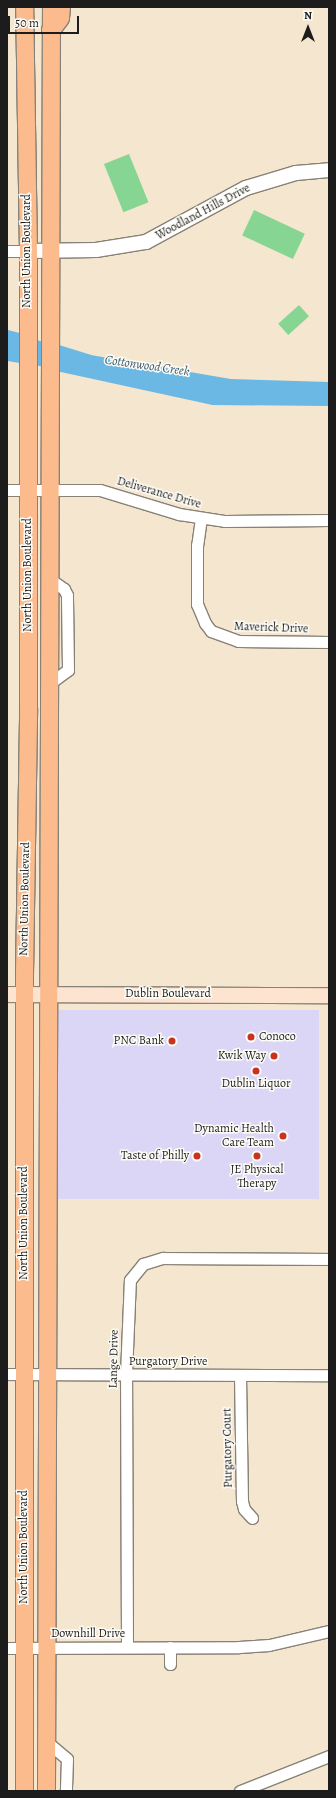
<!DOCTYPE html>
<html>
<head>
<meta charset="utf-8">
<style>
  body { margin:0 }
  #map { position:relative; width:336px; height:1798px; overflow:hidden; background:#f5e6cf; font-family:Alegreya,serif }
  div>[style] { position:absolute }
  .built>* { inset:0; background:#dcd6f6; transform-origin:0 0 }
  .green>* { inset:0; background:#87d593; transform-origin:0 0 }
  .water>* { inset:0; background:#6bb8e5 }
  .stream>* { height:3px; margin:-1.5px; padding:0 1.5px; transform-origin:1.5px; border-radius:1.5px; background:#6bb8e5 }
  .roads { filter:drop-shadow(1px 0 #888176) drop-shadow(-1px 0 #888176) drop-shadow(0 1px #888176) drop-shadow(0 -1px #888176) }
  .minor>* { height:11px; margin:-5.5px; padding:0 5.5px; transform-origin:5.5px; border-radius:5.5px; background:#fff }
  .tertiary>* { height:14px; margin:-7px; padding:0 7px; transform-origin:7px; border-radius:7px; background:#fff }
  .secondary>* { height:15px; margin:-7.5px; padding:0 7.5px; transform-origin:7.5px; border-radius:7.5px; background:#fde4d1 }
  .primary>* { height:17px; margin:-8.5px; padding:0 8.5px; transform-origin:8.5px; border-radius:8.5px; background:#fbbb8d }
  .trunk>* { height:18px; margin:-9px; padding:0 9px; transform-origin:9px; border-radius:9px; background:#fbbb8d }
  .dots>* { width:11px; height:11px; translate:-50% -50%; box-sizing:border-box; border:2px solid #fdfcf7; border-radius:50% }
  span { translate:-50% -50%; white-space:nowrap; text-align:center; line-height:1.15; -webkit-text-stroke:3px #fdfcf7; paint-order:stroke }
  .street-label { font-size:12px; color:#1c1c1c }
  .poi-label { font-size:12px; color:#1c1c1c }
  .left { translate:0 -50%; text-align:left }
  .right { translate:-100% -50%; text-align:right }
  .water-label { font-size:13px; color:#3c5a6c; font-style:italic }
  .frame { position:absolute; inset:0; border:8px solid #1c1c1c; pointer-events:none }
  .north { position:absolute; left:288px; top:8px; width:40px; height:40px; -webkit-text-stroke:3px #fdfcf7; paint-order:stroke; rotate:0deg; font-size:11px; font-weight:700; line-height:16px; text-align:center; color:#1c1c1c }
  .north::after { content:''; display:block; margin:auto; width:14px; height:18px; background:#1c1c1c; clip-path:polygon(50% 0,100% 100%,50% 72%,0 100%) }
  .scale { position:absolute; left:8px; top:16px; width:71px; height:18px; box-sizing:border-box; border:2px solid #1c1c1c; border-top:0; padding-left:5px; font-size:12px; line-height:14px; white-space:nowrap; color:#1c1c1c; -webkit-text-stroke:3px #fdfcf7; paint-order:stroke }
</style>
</head>
<body>
<div id="map">
  <div class="built">
    <div style="left:58px;top:1010px;width:261px;height:189px"></div>
  </div>
  <div class="green">
    <div style="left:129px;top:154px;width:52px;height:27px;rotate:68deg"></div>
    <div style="left:254px;top:210px;width:56px;height:28px;rotate:25deg"></div>
    <div style="left:299px;top:305px;width:15px;height:28px;rotate:48deg"></div>
  </div>
  <div class="water">
    <div style="clip-path:polygon(7px 331px,90px 356px,230px 380px,329px 383px,329px 404px,212px 403px,7px 359px)"></div>
  </div>
  <div class="stream">
    <div style="left:7px;top:331px;width:12px;rotate:14deg"></div>
    <div style="left:55px;top:345px;width:37px;rotate:17deg"></div>
    <div style="left:90px;top:356px;width:142px;rotate:9.7deg"></div>
    <div style="left:230px;top:380px;width:99px;rotate:1.7deg"></div>
    <div style="left:7px;top:359px;width:13px;rotate:9deg"></div>
    <div style="left:56px;top:369px;width:160px;rotate:12.3deg"></div>
    <div style="left:212px;top:403px;width:117px;rotate:0.5deg"></div>
  </div>
  <div class="roads">
    <div class="minor">
      <div style="left:7px;top:251px;width:21px"></div>
      <div style="left:7px;top:490px;width:93px"></div>
      <div style="left:100px;top:490px;width:83px;rotate:16.9deg"></div>
      <div style="left:179px;top:514px;width:47px;rotate:8.7deg"></div>
      <div style="left:225px;top:521px;width:104px;rotate:-0.6deg"></div>
      <div style="left:201px;top:518px;width:27px;rotate:98deg"></div>
      <div style="left:197px;top:545px;width:59px;rotate:90deg"></div>
      <div style="left:197px;top:604px;width:21px;rotate:67deg"></div>
      <div style="left:205px;top:623px;width:10px;rotate:53deg"></div>
      <div style="left:211px;top:631px;width:29px;rotate:20deg"></div>
      <div style="left:238px;top:641px;width:91px;rotate:0.6deg"></div>
      <div style="left:50px;top:683px;width:22px;rotate:-36deg"></div>
      <div style="left:68px;top:670px;width:75px;rotate:-90.8deg"></div>
      <div style="left:67px;top:595px;width:7px;rotate:-117deg"></div>
      <div style="left:64px;top:589px;width:16px;rotate:-145deg"></div>
      <div style="left:7px;top:1374px;width:322px;rotate:0.2deg"></div>
      <div style="left:240px;top:1375px;width:126px;rotate:89.1deg"></div>
      <div style="left:242px;top:1501px;width:8px;rotate:76deg"></div>
      <div style="left:244px;top:1509px;width:12px;rotate:48deg"></div>
      <div style="left:127px;top:1646px;width:272px;rotate:-90.2deg"></div>
      <div style="left:126px;top:1374px;width:94px;rotate:-87.6deg"></div>
      <div style="left:130px;top:1280px;width:21px;rotate:-51deg"></div>
      <div style="left:143px;top:1264px;width:21px;rotate:-17deg"></div>
      <div style="left:163px;top:1258px;width:166px;rotate:0.3deg"></div>
      <div style="left:170px;top:1647px;width:17px;rotate:90deg"></div>
      <div style="left:7px;top:1648px;width:232px;rotate:-0.2deg"></div>
      <div style="left:239px;top:1647px;width:30px;rotate:-4deg"></div>
      <div style="left:269px;top:1645px;width:62px;rotate:-13.1deg"></div>
      <div style="left:47px;top:1742px;width:26px;rotate:40deg"></div>
      <div style="left:67px;top:1759px;width:32px;rotate:92deg"></div>
      <div style="left:240px;top:1791px;width:96px;rotate:-21.5deg"></div>
    </div>
    <div class="tertiary">
      <div style="left:28px;top:251px;width:68px;rotate:-0.8deg"></div>
      <div style="left:96px;top:250px;width:51px;rotate:-9.1deg"></div>
      <div style="left:146px;top:242px;width:114px;rotate:-28.4deg"></div>
      <div style="left:246px;top:188px;width:52px;rotate:-16.7deg"></div>
      <div style="left:296px;top:173px;width:33px;rotate:-5deg"></div>
    </div>
    <div class="secondary">
      <div style="left:7px;top:994px;width:322px;rotate:0.2deg"></div>
    </div>
    <div class="primary">
      <div style="left:24px;top:1791px;width:818px;rotate:-90deg"></div>
      <div style="left:24px;top:973px;width:265px;rotate:-89.1deg"></div>
      <div style="left:28px;top:708px;width:457px;rotate:-90deg"></div>
      <div style="left:28px;top:251px;width:244px;rotate:-90.9deg"></div>
      <div style="left:46px;top:1791px;width:1784px;rotate:-89.84deg"></div>
    </div>
    <div class="trunk">
      <div style="left:51px;top:30px;width:15px;rotate:-53deg"></div>
      <div style="left:60px;top:18px;width:11px;rotate:-85deg"></div>
    </div>
  </div>
  <div class="dots">
    <div style="left:251px;top:1037px;background:#c8321e"></div>
    <div style="left:172px;top:1041px;background:#c8321e"></div>
    <div style="left:274px;top:1056px;background:#c8321e"></div>
    <div style="left:256px;top:1071px;background:#c8321e"></div>
    <div style="left:283px;top:1136px;background:#c8321e"></div>
    <div style="left:197px;top:1156px;background:#c8321e"></div>
    <div style="left:257px;top:1156px;background:#c8321e"></div>
  </div>
  <div class="street-label">
    <span style="left:203px;top:212px;rotate:-28deg">Woodland Hills Drive</span>
    <span style="left:27px;top:251px;rotate:-90deg">North Union Boulevard</span>
    <span style="left:159px;top:493px;rotate:16deg">Deliverance Drive</span>
    <span style="left:28px;top:575px;rotate:-90deg">North Union Boulevard</span>
    <span style="left:271px;top:628px;rotate:2deg">Maverick Drive</span>
    <span style="left:25px;top:899px;rotate:-89deg">North Union Boulevard</span>
    <span style="left:168px;top:994px">Dublin Boulevard</span>
    <span style="left:24px;top:1223px;rotate:-90deg">North Union Boulevard</span>
    <span style="left:114px;top:1359px;rotate:-89deg">Lange Drive</span>
    <span style="left:168px;top:1362px">Purgatory Drive</span>
    <span style="left:228px;top:1448px;rotate:-91deg">Purgatory Court</span>
    <span style="left:24px;top:1547px;rotate:-90deg">North Union Boulevard</span>
    <span style="left:88px;top:1634px">Downhill Drive</span>
  </div>
  <div class="poi-label">
    <span class="left" style="left:259px;top:1037px">Conoco</span>
    <span class="right" style="left:164px;top:1041px">PNC Bank</span>
    <span class="right" style="left:266px;top:1056px">Kwik Way</span>
    <span style="left:256px;top:1084px">Dublin Liquor</span>
    <span class="right" style="left:274px;top:1136px">Dynamic Health<br>Care Team</span>
    <span class="right" style="left:189px;top:1156px">Taste of Philly</span>
    <span style="left:257px;top:1177px">JE Physical<br>Therapy</span>
  </div>
  <div class="water-label">
    <span style="left:147px;top:366px;rotate:8deg">Cottonwood Creek</span>
  </div>
  <div class="frame"></div>
  <div class="north">N</div>
  <div class="scale">50 m</div>
</div>
</body>
</html>
